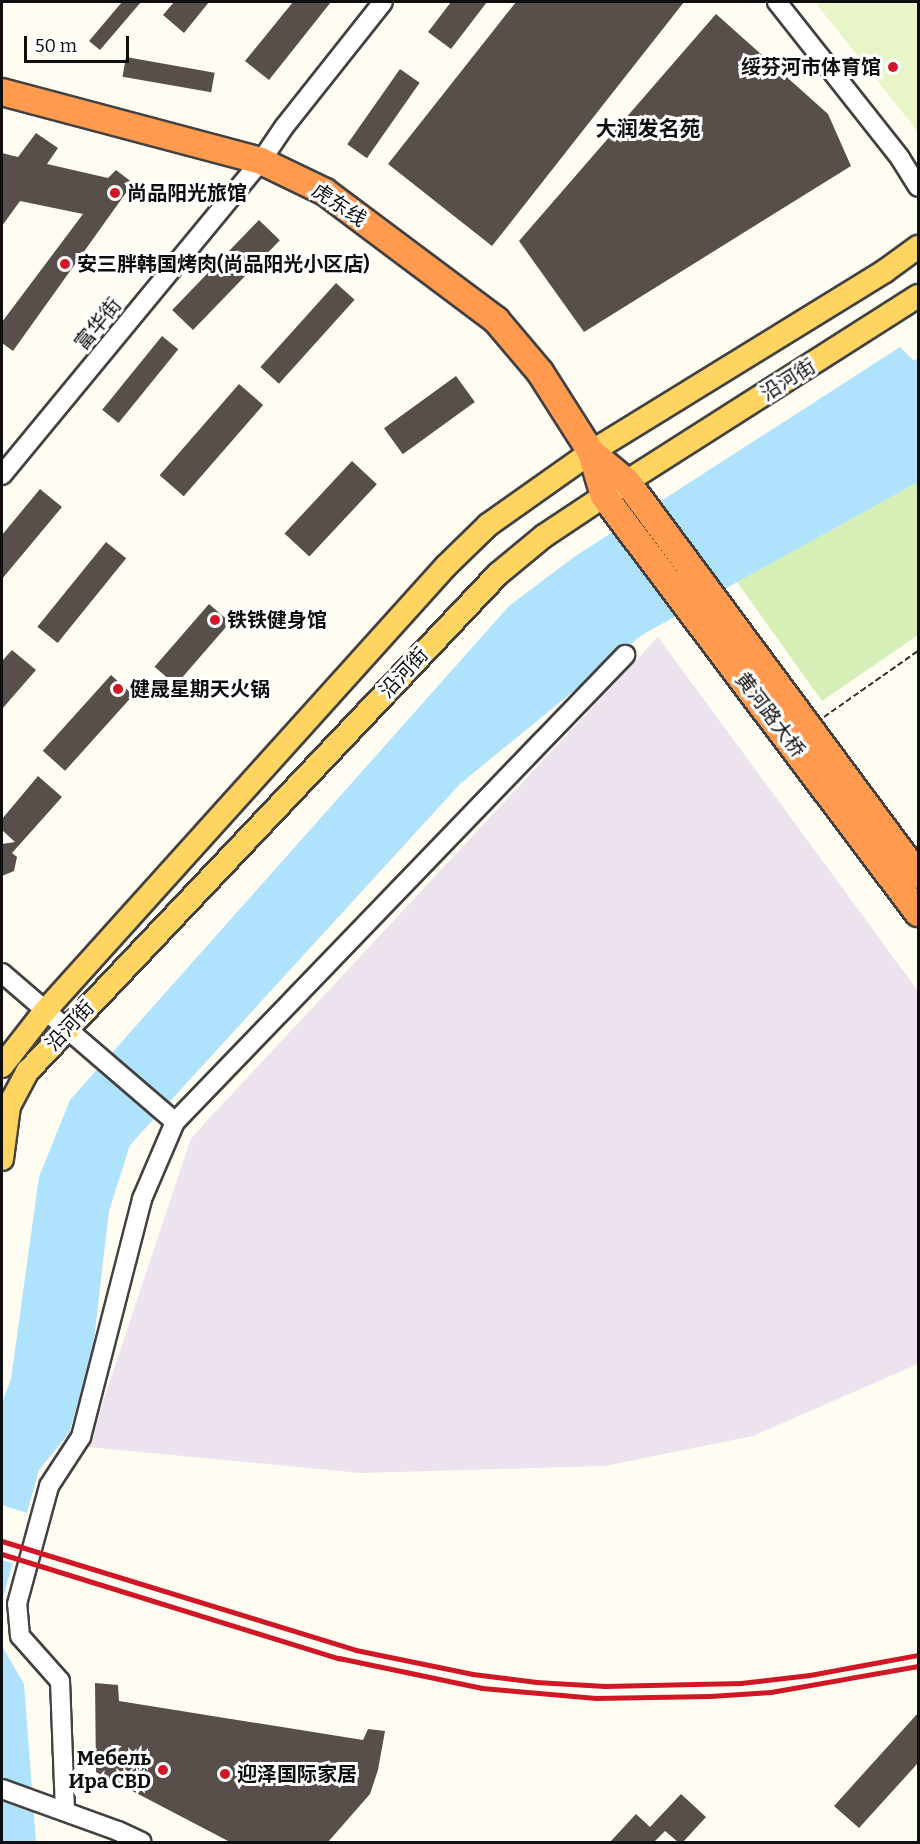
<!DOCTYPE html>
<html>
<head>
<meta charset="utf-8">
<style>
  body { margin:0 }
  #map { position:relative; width:920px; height:1844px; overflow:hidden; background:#fffcf1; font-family:Bitter,"Noto Sans SC",serif }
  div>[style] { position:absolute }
  .industrial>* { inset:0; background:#ede3ee }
  .green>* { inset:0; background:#d5efb6 }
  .pitch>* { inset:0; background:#e7f5c9 }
  .water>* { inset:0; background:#afe2fd }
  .pier>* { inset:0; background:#fffcf1 }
  .building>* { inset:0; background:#594f4a; transform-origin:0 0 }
  .path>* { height:2px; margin-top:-1px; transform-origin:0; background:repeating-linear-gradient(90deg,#313131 0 6px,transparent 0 9px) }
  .roads { filter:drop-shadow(2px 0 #424242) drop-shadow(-2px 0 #424242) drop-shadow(0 2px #424242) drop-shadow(0 -2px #424242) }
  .minor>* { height:18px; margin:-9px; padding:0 9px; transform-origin:9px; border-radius:9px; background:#fff }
  .major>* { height:22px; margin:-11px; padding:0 11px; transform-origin:11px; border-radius:11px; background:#ffd461 }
  .highway>* { height:26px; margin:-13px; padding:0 13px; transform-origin:13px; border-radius:13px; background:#ff9a4f }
  .rail>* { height:4.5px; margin:-2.25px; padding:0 2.25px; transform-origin:2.25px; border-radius:2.25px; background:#d01725 }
  .dots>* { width:16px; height:16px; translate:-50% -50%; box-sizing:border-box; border:3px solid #fff; border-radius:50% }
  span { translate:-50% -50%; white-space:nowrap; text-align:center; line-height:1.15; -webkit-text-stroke:6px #fff; paint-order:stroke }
  .poi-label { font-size:20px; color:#0f0f0f; font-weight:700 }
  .right { translate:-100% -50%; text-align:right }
  .left { translate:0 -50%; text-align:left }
  .street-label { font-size:20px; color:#0f0f0f }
  .neighbourhood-label { font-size:21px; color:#0f0f0f; font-weight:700 }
  .frame { position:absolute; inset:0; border:3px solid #0f0f0f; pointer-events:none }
  .scale { position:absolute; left:24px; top:36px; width:105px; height:27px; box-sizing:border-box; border:3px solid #0f0f0f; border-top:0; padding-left:8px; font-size:18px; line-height:21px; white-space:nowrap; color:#0f0f0f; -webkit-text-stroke:4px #fff; paint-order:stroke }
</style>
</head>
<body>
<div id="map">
  <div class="industrial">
    <div style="clip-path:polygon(658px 637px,918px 991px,918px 1364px,753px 1436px,605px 1466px,361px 1473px,88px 1447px,191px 1138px)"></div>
  </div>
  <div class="green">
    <div style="clip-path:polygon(918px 482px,918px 635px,822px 701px,737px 582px)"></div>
  </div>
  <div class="pitch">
    <div style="clip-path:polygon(815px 2px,918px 2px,918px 132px)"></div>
  </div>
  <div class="water">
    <div style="clip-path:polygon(900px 347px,913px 360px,918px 359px,918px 482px,642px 635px,460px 784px,130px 1145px,109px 1211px,92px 1357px,69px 1433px,39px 1470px,2px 1601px,2px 1403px,11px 1379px,39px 1177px,70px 1100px,509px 606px,574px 557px)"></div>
    <div style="clip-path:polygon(2px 1646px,24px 1684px,36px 1842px,2px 1842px)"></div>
  </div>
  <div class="pier">
    <div style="clip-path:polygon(2px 1505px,30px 1514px,15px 1564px,2px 1560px)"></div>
  </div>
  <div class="building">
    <div style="clip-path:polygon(122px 2px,141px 2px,100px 50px,89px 41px)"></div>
    <div style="clip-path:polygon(174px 2px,209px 2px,184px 33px,163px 15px)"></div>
    <div style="clip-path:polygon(293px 2px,331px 2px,269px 80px,245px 61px)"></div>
    <div style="clip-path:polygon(451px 2px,487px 2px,451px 49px,428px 32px)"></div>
    <div style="clip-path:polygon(516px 2px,684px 2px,492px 246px,388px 164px)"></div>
    <div style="clip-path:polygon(716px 14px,828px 114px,851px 166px,584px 332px,519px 241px)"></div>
    <div style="left:126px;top:57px;width:90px;height:20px;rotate:10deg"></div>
    <div style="left:400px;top:69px;width:24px;height:92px;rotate:35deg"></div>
    <div style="clip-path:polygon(36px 133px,58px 148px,47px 164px,108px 178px,116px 170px,133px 183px,13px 351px,2px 343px,2px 322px,83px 214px,20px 201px,2px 226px,2px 153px,18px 157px)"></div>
    <div style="left:259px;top:220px;width:29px;height:125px;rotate:44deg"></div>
    <div style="left:336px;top:283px;width:25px;height:113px;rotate:42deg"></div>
    <div style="left:162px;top:336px;width:21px;height:95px;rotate:39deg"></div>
    <div style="left:456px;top:376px;width:32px;height:89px;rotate:54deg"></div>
    <div style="left:239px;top:384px;width:32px;height:121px;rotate:41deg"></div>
    <div style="left:352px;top:461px;width:34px;height:99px;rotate:43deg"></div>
    <div style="clip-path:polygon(40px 489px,62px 507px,2px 579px,2px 535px)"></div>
    <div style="left:106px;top:542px;width:26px;height:109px;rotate:39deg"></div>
    <div style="left:209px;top:604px;width:28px;height:83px;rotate:41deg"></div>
    <div style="clip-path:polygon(12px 650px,36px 670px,2px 709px,2px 661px)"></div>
    <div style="left:111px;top:675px;width:30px;height:102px;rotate:42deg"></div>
    <div style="clip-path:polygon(38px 776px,62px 797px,12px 853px,17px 857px,14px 871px,2px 876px,2px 844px,15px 842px,2px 830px,2px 819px)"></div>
    <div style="clip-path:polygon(95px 1683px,118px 1685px,119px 1701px,363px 1740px,368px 1729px,385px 1731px,378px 1770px,370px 1794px,328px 1842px,230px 1842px,96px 1772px)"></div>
    <div style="clip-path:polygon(918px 1713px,918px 1763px,859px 1828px,834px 1806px)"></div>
    <div style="clip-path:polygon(681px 1794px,706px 1817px,683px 1842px,678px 1842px,665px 1831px,654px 1842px,610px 1842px,636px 1814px,650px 1827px)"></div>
  </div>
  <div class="path">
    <div style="left:824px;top:717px;width:115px;rotate:-35.1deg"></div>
  </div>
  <div class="roads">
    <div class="minor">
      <div style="left:777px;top:2px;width:199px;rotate:51.7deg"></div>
      <div style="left:900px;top:158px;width:34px;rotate:58deg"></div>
      <div style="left:2px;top:475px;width:407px;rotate:-50.5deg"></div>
      <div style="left:261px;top:161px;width:41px;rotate:-55.9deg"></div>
      <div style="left:284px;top:127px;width:159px;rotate:-51.6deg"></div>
      <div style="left:2px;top:973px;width:228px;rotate:40.7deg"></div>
      <div style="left:2px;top:1789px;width:123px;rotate:19.9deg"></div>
      <div style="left:118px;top:1831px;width:26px;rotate:25deg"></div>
      <div style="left:65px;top:1811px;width:130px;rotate:-92.2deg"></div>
      <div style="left:60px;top:1681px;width:60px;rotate:-131.6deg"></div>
      <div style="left:20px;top:1636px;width:32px;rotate:-95deg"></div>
      <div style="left:17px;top:1604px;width:122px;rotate:-74.8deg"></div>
      <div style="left:49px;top:1486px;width:59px;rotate:-56.9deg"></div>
      <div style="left:81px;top:1437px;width:246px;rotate:-75.6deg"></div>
      <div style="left:142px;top:1199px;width:84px;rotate:-66.8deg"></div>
      <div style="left:175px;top:1122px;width:649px;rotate:-46.06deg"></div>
    </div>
    <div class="major">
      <div style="left:2px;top:1066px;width:70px;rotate:-52deg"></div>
      <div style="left:45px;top:1011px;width:599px;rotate:-47.98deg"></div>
      <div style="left:446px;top:566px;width:59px;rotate:-44.3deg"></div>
      <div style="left:488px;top:525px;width:126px;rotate:-35.3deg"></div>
      <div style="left:591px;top:452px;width:345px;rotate:-31.6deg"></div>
      <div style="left:885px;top:271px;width:41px;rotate:-36deg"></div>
      <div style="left:2px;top:1159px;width:53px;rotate:-82.5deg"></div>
      <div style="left:9px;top:1106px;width:40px;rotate:-62deg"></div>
      <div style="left:28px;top:1071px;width:684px;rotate:-46.6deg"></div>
      <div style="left:498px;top:574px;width:60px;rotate:-39.6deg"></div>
      <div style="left:544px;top:536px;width:72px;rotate:-33.7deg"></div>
      <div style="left:604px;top:496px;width:372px;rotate:-32.5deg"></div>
    </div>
    <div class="highway">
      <div style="left:2px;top:92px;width:268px;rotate:14.9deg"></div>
      <div style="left:261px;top:161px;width:71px;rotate:25.8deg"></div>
      <div style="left:325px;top:192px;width:214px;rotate:36.8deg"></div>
      <div style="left:496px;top:320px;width:68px;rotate:49.8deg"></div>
      <div style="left:540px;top:372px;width:95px;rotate:57.5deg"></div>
      <div style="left:918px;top:875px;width:489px;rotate:-126.5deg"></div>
      <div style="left:627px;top:482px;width:47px;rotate:-140.2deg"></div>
      <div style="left:591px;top:452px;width:46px;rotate:73.5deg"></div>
      <div style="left:604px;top:496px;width:522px;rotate:53.02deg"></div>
    </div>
  </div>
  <div class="rail">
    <div style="left:2px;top:1541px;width:370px;rotate:17.1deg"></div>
    <div style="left:356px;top:1650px;width:119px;rotate:11.6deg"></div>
    <div style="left:473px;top:1674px;width:64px;rotate:7.2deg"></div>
    <div style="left:536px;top:1682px;width:69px;rotate:3.3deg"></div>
    <div style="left:605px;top:1686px;width:136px;rotate:-1.3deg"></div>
    <div style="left:741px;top:1683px;width:69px;rotate:-6.6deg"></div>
    <div style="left:810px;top:1675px;width:110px;rotate:-10.5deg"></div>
    <div style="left:2px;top:1554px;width:353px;rotate:17.2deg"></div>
    <div style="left:339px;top:1658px;width:146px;rotate:11.8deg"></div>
    <div style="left:482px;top:1688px;width:114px;rotate:5deg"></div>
    <div style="left:596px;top:1698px;width:114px;rotate:-1deg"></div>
    <div style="left:710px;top:1696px;width:61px;rotate:-3.8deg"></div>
    <div style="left:771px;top:1692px;width:149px;rotate:-10deg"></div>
  </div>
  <div class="dots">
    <div style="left:893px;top:67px;background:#d01725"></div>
    <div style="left:115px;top:193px;background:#d01725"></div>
    <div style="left:65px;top:264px;background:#d01725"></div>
    <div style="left:215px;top:620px;background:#d01725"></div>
    <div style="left:118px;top:689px;background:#d01725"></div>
    <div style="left:163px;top:1770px;background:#d01725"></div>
    <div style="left:225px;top:1774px;background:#d01725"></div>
  </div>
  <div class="poi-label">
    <span class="right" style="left:881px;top:67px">绥芬河市体育馆</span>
    <span class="left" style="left:127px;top:193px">尚品阳光旅馆</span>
    <span class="left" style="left:77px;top:264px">安三胖韩国烤肉(尚品阳光小区店)</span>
    <span class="left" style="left:227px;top:620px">铁铁健身馆</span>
    <span class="left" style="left:130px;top:689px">健晟星期天火锅</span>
    <span class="right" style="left:151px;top:1770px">Мебель<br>Ира CBD</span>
    <span class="left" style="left:237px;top:1774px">迎泽国际家居</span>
  </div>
  <div class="street-label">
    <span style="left:339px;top:205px;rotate:34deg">虎东线</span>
    <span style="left:98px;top:324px;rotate:-51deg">富华街</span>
    <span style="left:788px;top:380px;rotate:-32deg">沿河街</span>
    <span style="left:404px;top:673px;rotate:-47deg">沿河街</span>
    <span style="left:770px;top:715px;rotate:53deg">黄河路大桥</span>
    <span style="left:70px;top:1026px;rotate:-47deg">沿河街</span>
  </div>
  <div class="neighbourhood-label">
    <span style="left:648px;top:129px">大润发名苑</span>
  </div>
  <div class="frame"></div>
  <div class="scale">50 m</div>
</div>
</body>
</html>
